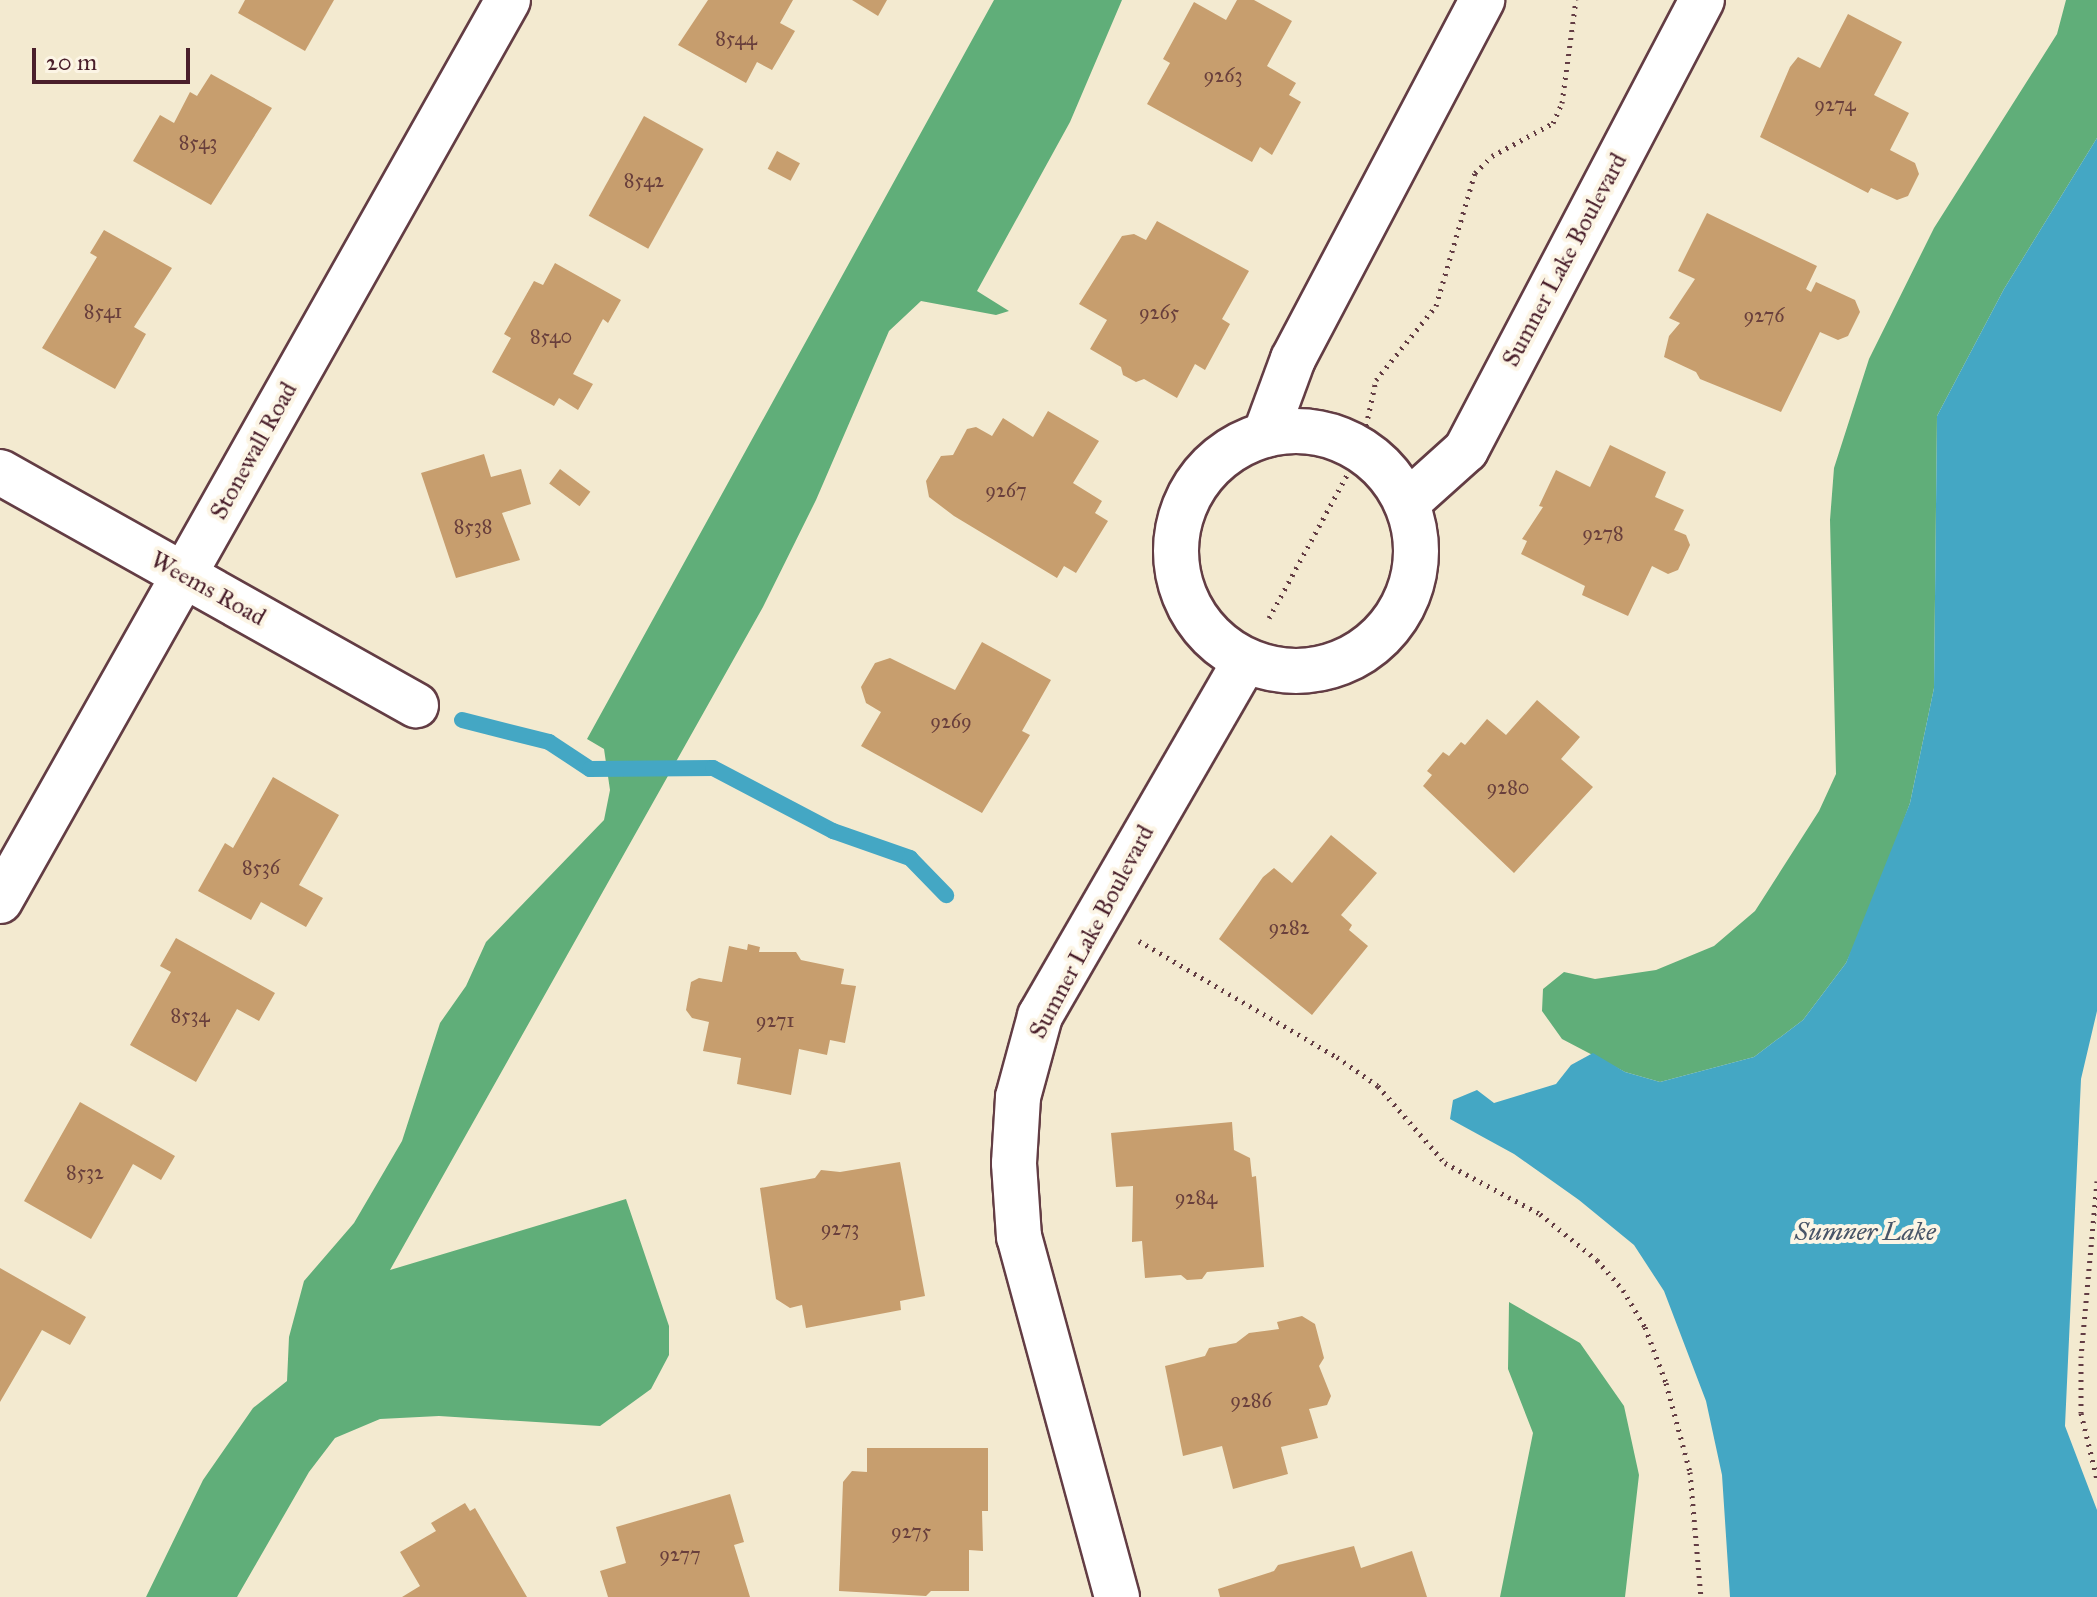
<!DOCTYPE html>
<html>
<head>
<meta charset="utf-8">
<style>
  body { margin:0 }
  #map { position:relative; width:2097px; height:1597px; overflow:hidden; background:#f3ead0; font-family:"IM FELL Great Primer",serif }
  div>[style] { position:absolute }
  .forest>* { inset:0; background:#60ae79 }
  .water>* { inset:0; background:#44a7c4 }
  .stream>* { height:16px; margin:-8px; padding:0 8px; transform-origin:8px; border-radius:8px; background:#44a7c4 }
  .building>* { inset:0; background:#c79e6e; transform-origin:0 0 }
  .path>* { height:5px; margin-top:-2.5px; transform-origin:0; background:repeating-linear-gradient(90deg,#633d44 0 2px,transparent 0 8px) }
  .roads { filter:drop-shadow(2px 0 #633d44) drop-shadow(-2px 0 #633d44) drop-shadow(0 2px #633d44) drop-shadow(0 -2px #633d44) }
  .minor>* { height:44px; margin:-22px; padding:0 22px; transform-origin:22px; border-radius:22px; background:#fff }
  .minor>.ring { margin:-22px; padding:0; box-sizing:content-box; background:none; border:44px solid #fff; border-radius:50% }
  span { translate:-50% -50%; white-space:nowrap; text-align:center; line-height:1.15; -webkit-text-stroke:8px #fcf5e5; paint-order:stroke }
  .number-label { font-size:20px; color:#693f3c }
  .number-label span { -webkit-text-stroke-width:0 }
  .street-label { font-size:24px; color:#4a1f2b }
  .water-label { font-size:26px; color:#485568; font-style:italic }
  .scale { position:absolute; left:32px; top:48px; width:158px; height:36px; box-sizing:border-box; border:4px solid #4a1f2b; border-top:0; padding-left:10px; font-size:24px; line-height:28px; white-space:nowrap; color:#4a1f2b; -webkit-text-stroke:6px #fcf5e5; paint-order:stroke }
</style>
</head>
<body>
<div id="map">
  <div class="forest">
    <div style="clip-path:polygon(994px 0,1122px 0,1070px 122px,977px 291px,1009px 311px,996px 315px,921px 301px,889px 331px,816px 500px,763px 607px,390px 1270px,626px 1199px,669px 1326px,669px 1355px,651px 1389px,600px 1426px,439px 1416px,380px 1419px,335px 1438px,309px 1472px,237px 1597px,146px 1597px,203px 1480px,253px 1408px,287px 1381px,289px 1337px,304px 1281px,354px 1223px,402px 1141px,440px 1023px,466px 986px,486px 942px,604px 820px,610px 790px,604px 749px,587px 739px)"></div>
    <div style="clip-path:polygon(2066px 0,2097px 0,2097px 138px,2004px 289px,1937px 416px,1934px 688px,1910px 803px,1871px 909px,1846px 963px,1803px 1020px,1754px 1057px,1660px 1082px,1625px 1072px,1562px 1039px,1542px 1011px,1543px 989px,1564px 972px,1595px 979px,1656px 970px,1714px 946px,1755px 911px,1819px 811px,1836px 774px,1830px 520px,1834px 468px,1869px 359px,1934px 228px,2057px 34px)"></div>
    <div style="clip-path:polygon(1509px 1302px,1580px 1343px,1624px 1406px,1639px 1475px,1625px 1597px,1500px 1597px,1533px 1433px,1508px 1369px)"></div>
  </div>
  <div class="water">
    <div style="clip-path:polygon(2097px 138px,2097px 1011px,2081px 1079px,2065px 1426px,2097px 1510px,2097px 1597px,1730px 1597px,1722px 1475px,1706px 1401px,1664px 1291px,1634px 1245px,1579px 1200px,1514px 1154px,1450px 1119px,1453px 1100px,1477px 1090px,1494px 1103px,1556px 1084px,1571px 1065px,1593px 1053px,1625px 1072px,1660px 1082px,1754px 1057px,1803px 1020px,1846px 963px,1910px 803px,1934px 688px,1937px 416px,2004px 289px)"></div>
  </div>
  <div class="stream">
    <div style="left:462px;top:720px;width:90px;rotate:14.2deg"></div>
    <div style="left:549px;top:742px;width:49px;rotate:33.4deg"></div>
    <div style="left:590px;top:769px;width:123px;rotate:-0.5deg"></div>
    <div style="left:713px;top:768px;width:136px;rotate:27.7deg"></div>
    <div style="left:833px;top:831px;width:82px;rotate:19.3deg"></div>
    <div style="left:910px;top:858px;width:52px;rotate:45.8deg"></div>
  </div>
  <div class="building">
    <div style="clip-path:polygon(245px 0,334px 0,305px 51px,238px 13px)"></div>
    <div style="clip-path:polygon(708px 0,793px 0,780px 23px,795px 31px,772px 70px,757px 62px,746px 83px,678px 45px)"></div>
    <div style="clip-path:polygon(852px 0,887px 0,878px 16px)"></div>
    <div style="clip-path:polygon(1237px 0,1254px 0,1292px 21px,1267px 66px,1296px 83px,1289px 95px,1301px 102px,1272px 155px,1260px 147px,1252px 162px,1147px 104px,1170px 63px,1163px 59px,1194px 2px,1226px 20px)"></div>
    <div style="clip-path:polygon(1848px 14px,1902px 42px,1874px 95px,1909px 113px,1890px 150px,1915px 163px,1919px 174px,1908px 196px,1897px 200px,1871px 188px,1868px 193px,1760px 137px,1790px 67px,1798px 57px,1820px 68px)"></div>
    <div style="clip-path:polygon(211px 74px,272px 108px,211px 205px,133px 161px,160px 115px,174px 123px,190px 92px,197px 96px)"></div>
    <div style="left:644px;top:116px;width:68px;height:114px;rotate:29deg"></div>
    <div style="left:777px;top:151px;width:26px;height:20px;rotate:28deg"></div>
    <div style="clip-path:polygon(1707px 213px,1817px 266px,1806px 289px,1811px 292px,1816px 282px,1855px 300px,1860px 312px,1848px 336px,1838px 340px,1820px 332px,1781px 412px,1700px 379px,1696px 372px,1664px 357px,1669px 336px,1680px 323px,1669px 318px,1695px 279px,1678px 271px)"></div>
    <div style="clip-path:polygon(1157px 221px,1249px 271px,1222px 319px,1230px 324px,1205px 370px,1195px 364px,1177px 398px,1144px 379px,1136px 382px,1123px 375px,1121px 367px,1090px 349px,1107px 320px,1079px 304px,1122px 236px,1134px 234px,1146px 240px)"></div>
    <div style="clip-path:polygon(104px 230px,172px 268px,134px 327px,146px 334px,115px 389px,42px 348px,97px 257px,90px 253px)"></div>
    <div style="clip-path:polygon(555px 263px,621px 300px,608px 323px,603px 319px,573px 374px,593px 384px,578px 410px,559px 398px,554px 406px,492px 372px,511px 338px,504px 334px,534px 281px,543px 285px)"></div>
    <div style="clip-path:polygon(1048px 411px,1099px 441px,1073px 483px,1102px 501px,1095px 513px,1108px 521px,1076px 573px,1064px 566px,1057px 578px,954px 516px,929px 497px,926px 481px,941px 456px,953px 455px,967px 429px,976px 427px,992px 436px,1003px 418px,1033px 437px)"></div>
    <div style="clip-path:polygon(1610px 445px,1666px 472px,1655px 497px,1684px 510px,1674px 530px,1686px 535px,1690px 545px,1678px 570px,1668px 574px,1652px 566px,1628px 616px,1582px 595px,1585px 586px,1521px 554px,1527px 541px,1522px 539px,1543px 507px,1539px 506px,1556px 470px,1590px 487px)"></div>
    <div style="clip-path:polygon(484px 454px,491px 477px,521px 469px,531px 504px,502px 513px,520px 560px,456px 578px,421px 473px)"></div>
    <div style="left:560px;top:469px;width:38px;height:18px;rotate:37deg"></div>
    <div style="clip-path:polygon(982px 642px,1051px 680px,1022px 731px,1030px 735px,982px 813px,861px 746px,881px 712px,866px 703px,861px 687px,875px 663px,890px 658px,955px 690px)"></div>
    <div style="clip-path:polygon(1537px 700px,1580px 737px,1561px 759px,1593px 787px,1514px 873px,1423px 786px,1432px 775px,1427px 771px,1443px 752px,1449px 756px,1461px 742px,1465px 745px,1487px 719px,1506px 735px)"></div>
    <div style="clip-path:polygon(273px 777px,339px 815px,299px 885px,323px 898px,306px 927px,261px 902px,251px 920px,198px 891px,225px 843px,233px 848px)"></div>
    <div style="clip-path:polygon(1331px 835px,1377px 873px,1341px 915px,1352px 925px,1349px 930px,1368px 946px,1312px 1015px,1219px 939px,1263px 877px,1274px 868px,1292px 883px)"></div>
    <div style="clip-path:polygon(176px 938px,275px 993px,259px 1021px,237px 1009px,196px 1082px,130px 1045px,171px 972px,160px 966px)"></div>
    <div style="clip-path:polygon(748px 944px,760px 947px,759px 952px,796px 952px,801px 960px,844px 969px,841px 984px,856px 986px,845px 1043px,830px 1040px,827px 1055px,799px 1049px,791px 1095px,737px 1084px,741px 1058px,703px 1051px,709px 1022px,692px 1018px,686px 1010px,691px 982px,699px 978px,722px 982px,729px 946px,747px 950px)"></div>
    <div style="clip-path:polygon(80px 1102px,175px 1156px,161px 1180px,133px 1164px,91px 1239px,24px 1201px)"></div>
    <div style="clip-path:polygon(1232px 1122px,1234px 1150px,1250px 1158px,1252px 1177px,1256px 1176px,1264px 1267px,1207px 1272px,1202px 1279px,1187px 1280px,1181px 1275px,1145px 1278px,1142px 1241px,1132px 1242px,1133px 1186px,1116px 1187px,1111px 1133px)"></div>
    <div style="clip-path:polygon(900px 1162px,925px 1296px,900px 1301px,901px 1310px,806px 1328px,802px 1305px,790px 1308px,776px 1299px,760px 1188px,815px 1178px,821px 1170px,840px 1172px)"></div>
    <div style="clip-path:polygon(0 1268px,86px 1317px,70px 1345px,42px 1330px,0 1402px)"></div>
    <div style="clip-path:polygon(1302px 1316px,1315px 1324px,1324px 1358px,1319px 1366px,1331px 1396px,1327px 1405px,1309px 1409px,1318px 1438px,1281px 1447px,1288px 1474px,1233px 1489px,1222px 1446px,1183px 1456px,1165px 1366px,1205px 1356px,1209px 1348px,1236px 1343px,1249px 1333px,1279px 1329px,1277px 1322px)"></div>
    <div style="clip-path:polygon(867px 1448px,988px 1448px,988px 1511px,982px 1511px,983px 1551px,969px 1550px,969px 1591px,931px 1591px,926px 1596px,839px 1591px,843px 1482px,852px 1471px,867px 1472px)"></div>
    <div style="clip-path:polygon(730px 1494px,744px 1542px,734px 1545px,750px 1597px,608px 1597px,600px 1571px,626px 1563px,616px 1527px)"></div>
    <div style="clip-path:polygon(465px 1503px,470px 1511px,475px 1508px,527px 1597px,402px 1597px,420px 1586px,400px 1552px,436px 1531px,431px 1523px)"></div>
    <div style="clip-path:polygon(1354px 1546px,1361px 1568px,1412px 1551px,1427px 1597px,1220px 1597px,1218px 1589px,1274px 1571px,1278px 1565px)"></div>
  </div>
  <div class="path">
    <div style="left:1269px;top:618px;width:192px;rotate:-61.4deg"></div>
    <div style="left:1361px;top:449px;width:71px;rotate:-77.7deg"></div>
    <div style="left:1376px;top:380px;width:95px;rotate:-51deg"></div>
    <div style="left:1436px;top:306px;width:139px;rotate:-73.7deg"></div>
    <div style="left:1475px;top:173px;width:24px;rotate:-45deg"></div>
    <div style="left:1492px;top:156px;width:69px;rotate:-28.4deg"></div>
    <div style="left:1553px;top:123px;width:22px;rotate:-66deg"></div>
    <div style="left:1562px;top:103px;width:104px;rotate:-82.3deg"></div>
    <div style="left:1139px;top:941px;width:229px;rotate:30.4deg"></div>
    <div style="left:1337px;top:1057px;width:50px;rotate:35.3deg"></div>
    <div style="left:1378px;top:1086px;width:102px;rotate:49deg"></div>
    <div style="left:1445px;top:1163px;width:108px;rotate:28.2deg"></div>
    <div style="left:1540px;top:1214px;width:73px;rotate:38.9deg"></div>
    <div style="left:1597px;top:1260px;width:40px;rotate:49deg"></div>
    <div style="left:1623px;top:1290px;width:43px;rotate:59.3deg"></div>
    <div style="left:1645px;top:1327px;width:60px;rotate:69.4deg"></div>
    <div style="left:1666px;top:1383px;width:92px;rotate:74.9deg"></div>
    <div style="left:1690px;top:1472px;width:125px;rotate:85deg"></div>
    <div style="left:2097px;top:1181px;width:176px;rotate:95.2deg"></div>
    <div style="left:2081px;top:1356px;width:57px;rotate:90deg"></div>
    <div style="left:2081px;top:1413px;width:68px;rotate:76.4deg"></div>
  </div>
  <div class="roads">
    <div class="minor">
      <div class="ring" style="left:1176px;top:431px;width:196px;height:196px"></div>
      <div style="left:1265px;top:435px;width:81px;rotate:-69.8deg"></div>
      <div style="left:1293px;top:359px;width:406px;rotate:-62.2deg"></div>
      <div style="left:0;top:472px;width:477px;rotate:29.3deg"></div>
      <div style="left:1407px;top:503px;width:79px;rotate:-41.9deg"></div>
      <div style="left:1466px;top:450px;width:508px;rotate:-62.33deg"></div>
      <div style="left:0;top:901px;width:1034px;rotate:-60.58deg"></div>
      <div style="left:1117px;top:1597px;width:373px;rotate:-105.2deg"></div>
      <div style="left:1019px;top:1237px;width:74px;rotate:-93.9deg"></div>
      <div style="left:1014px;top:1163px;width:66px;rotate:-86.5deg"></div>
      <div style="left:1018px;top:1097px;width:84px;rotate:-74.8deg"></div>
      <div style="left:1040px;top:1016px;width:410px;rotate:-60deg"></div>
    </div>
  </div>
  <div class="number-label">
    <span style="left:736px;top:38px">8544</span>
    <span style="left:1223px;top:75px">9263</span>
    <span style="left:1835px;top:104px">9274</span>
    <span style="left:198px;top:142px">8543</span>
    <span style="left:644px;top:180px">8542</span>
    <span style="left:103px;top:311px">8541</span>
    <span style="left:1159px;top:312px">9265</span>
    <span style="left:1764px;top:315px">9276</span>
    <span style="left:551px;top:336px">8540</span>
    <span style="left:1006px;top:490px">9267</span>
    <span style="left:473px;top:526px">8538</span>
    <span style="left:1603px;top:533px">9278</span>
    <span style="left:951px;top:721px">9269</span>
    <span style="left:1508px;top:787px">9280</span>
    <span style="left:261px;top:867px">8536</span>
    <span style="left:1289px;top:927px">9282</span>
    <span style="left:190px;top:1015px">8534</span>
    <span style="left:775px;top:1020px">9271</span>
    <span style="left:85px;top:1172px">8532</span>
    <span style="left:1196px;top:1197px">9284</span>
    <span style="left:840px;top:1228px">9273</span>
    <span style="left:1251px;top:1400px">9286</span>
    <span style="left:911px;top:1531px">9275</span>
    <span style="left:680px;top:1554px">9277</span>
  </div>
  <div class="street-label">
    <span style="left:1565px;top:260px;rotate:-62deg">Sumner Lake Boulevard</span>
    <span style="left:254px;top:451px;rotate:-61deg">Stonewall Road</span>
    <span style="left:208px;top:589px;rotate:29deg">Weems Road</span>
    <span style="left:1092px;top:932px;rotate:-62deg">Sumner Lake Boulevard</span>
  </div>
  <div class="water-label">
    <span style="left:1865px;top:1232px">Sumner Lake</span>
  </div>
  <div class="scale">20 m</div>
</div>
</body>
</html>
